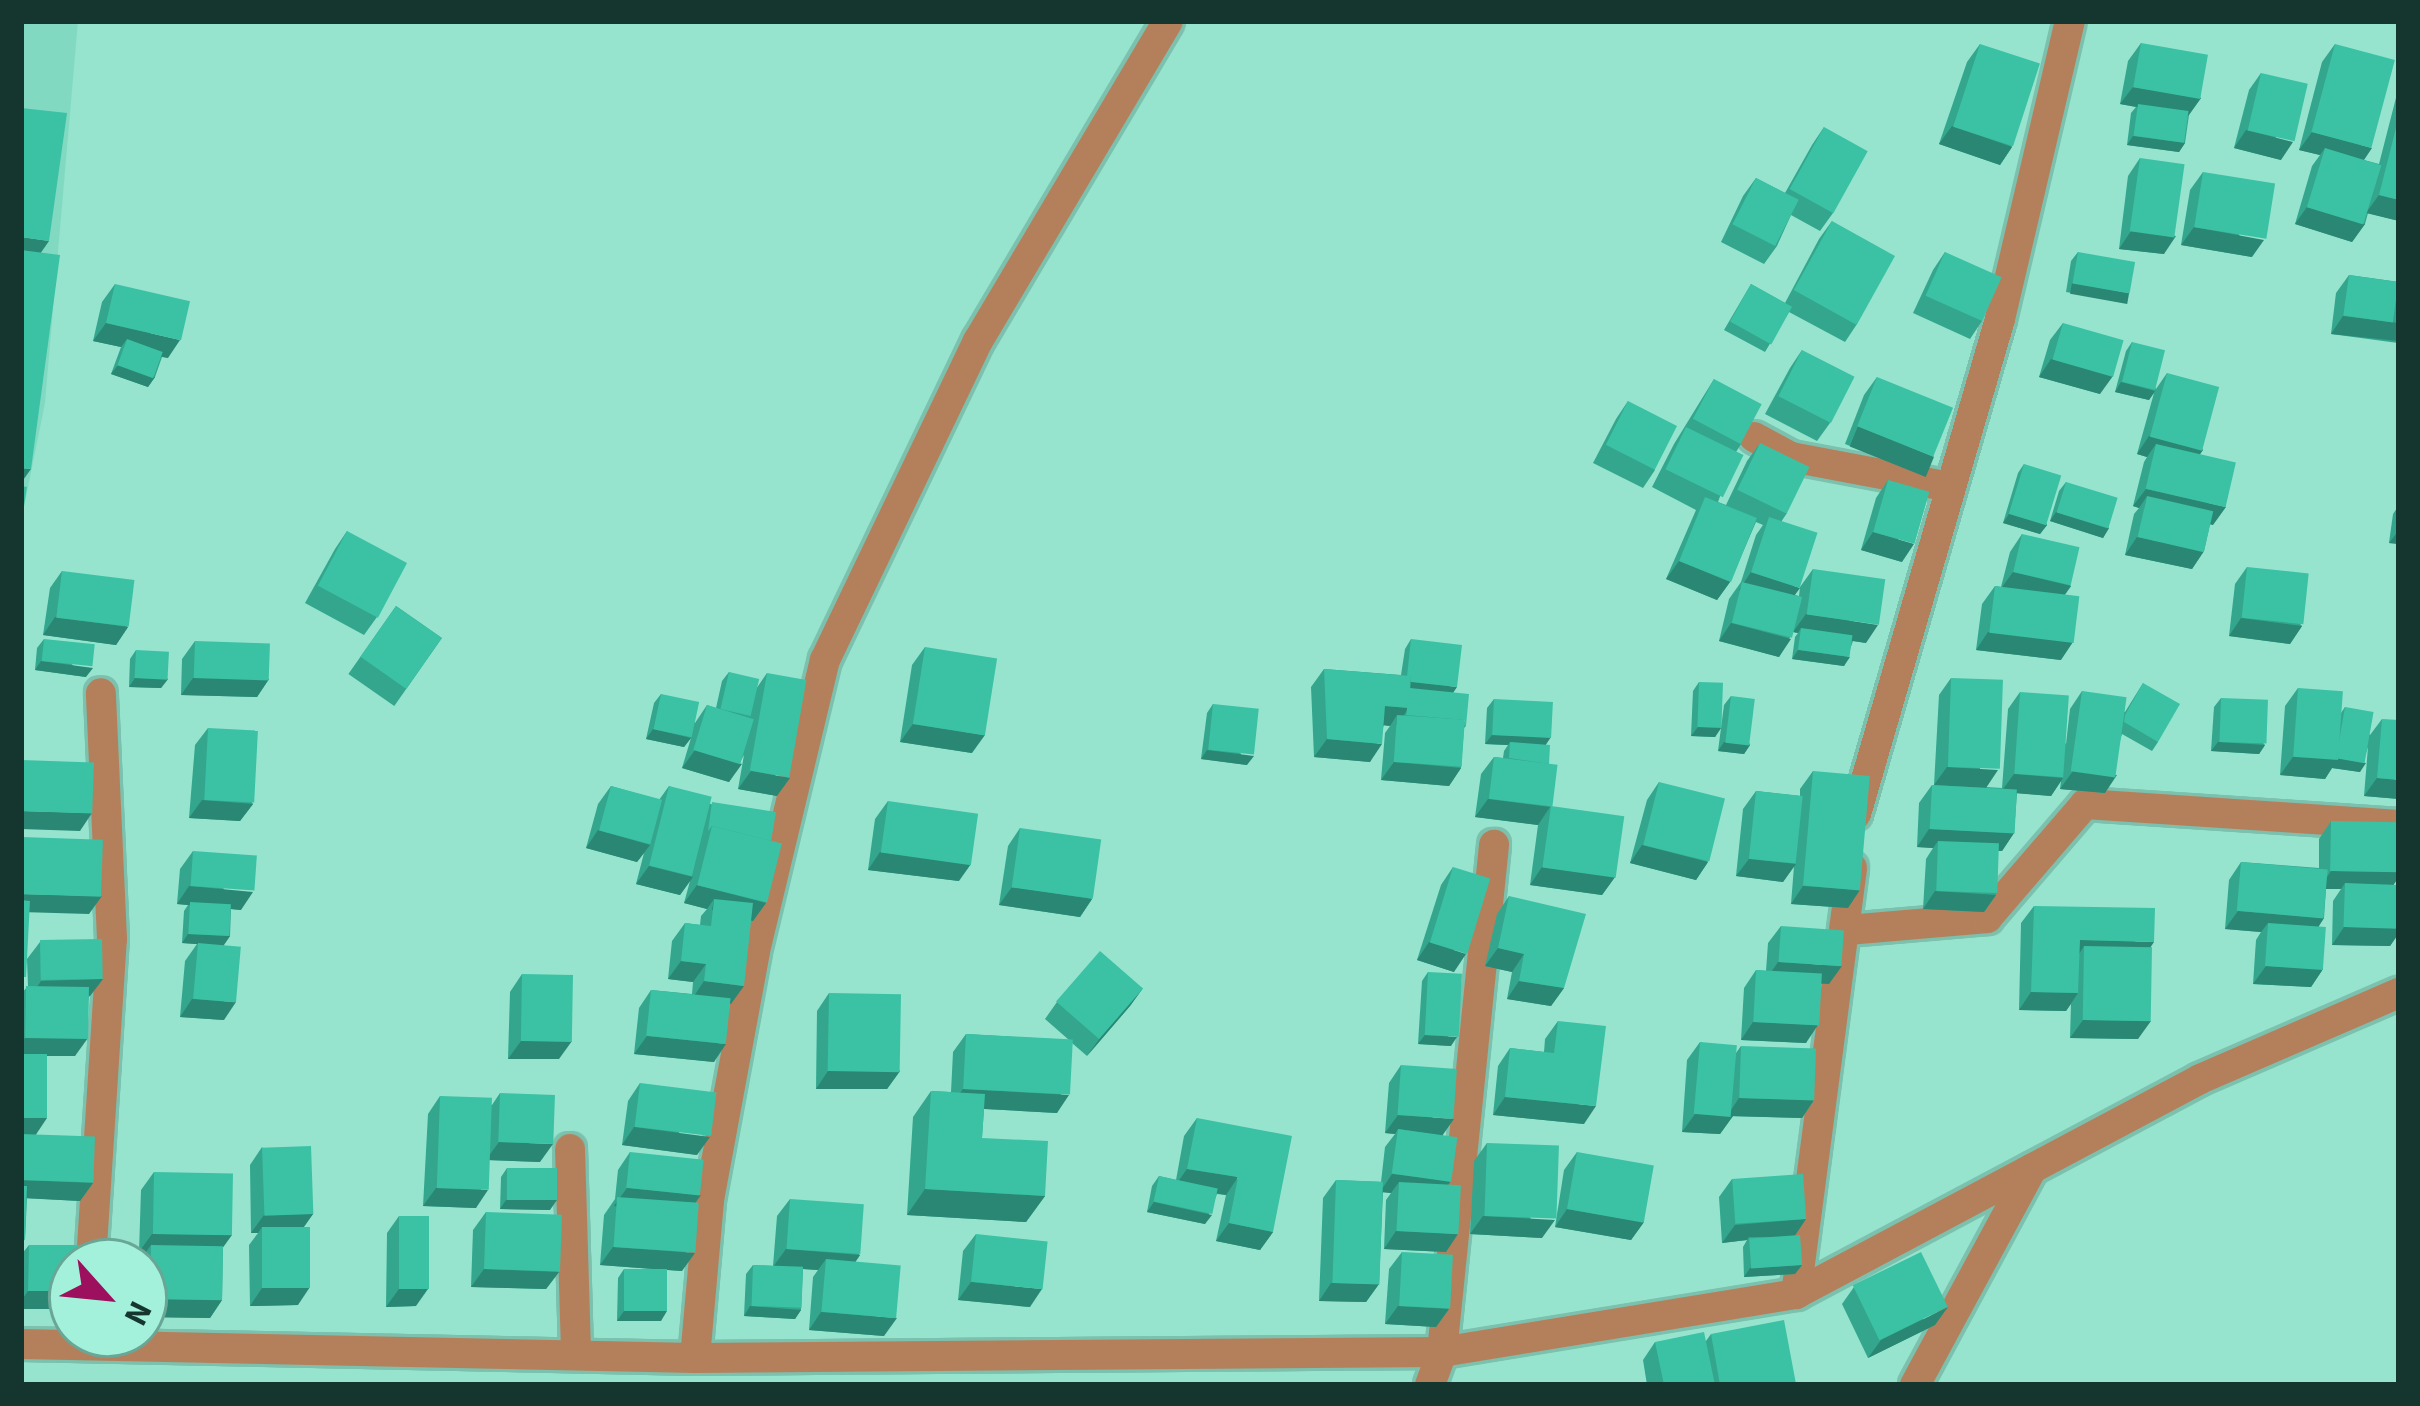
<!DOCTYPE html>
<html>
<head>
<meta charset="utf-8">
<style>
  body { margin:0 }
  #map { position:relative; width:2420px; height:1406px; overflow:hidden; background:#96e4ce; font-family:"Source Sans 3",sans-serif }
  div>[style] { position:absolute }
  .built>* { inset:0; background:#81d9c1 }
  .roads { filter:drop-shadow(3px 0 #7cc1ae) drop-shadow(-3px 0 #7cc1ae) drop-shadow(0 3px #7cc1ae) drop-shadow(0 -3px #7cc1ae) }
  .minor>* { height:30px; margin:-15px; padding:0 15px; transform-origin:15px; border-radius:15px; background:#b4805c }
  .wall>* { inset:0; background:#33a68d; transform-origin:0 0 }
  .shaded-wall>* { inset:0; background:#298773; transform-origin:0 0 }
  .building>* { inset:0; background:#3bc1a4; transform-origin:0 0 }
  span { translate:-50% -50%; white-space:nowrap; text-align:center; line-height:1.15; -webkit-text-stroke:9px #a3f1db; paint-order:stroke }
  .frame { position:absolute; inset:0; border:24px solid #15362e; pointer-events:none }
  .north { position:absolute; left:48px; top:1238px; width:120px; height:120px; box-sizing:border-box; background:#a3f1db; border:3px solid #6aa696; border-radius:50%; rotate:117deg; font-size:33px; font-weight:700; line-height:48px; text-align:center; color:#15362e }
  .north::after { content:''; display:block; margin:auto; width:42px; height:54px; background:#9d105d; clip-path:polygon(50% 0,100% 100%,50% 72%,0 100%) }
</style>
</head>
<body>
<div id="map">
  <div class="built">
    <div style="clip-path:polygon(21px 21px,78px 21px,45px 403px,21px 522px)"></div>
  </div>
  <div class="roads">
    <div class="minor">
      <div style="left:1754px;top:437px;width:42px;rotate:28.4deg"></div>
      <div style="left:1791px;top:457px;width:162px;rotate:10.7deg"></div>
      <div style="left:1856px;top:814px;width:516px;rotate:-73.78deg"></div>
      <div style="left:2000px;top:319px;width:306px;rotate:-76.8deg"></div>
      <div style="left:1848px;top:930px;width:140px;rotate:-4.9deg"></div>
      <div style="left:1987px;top:918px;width:150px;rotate:-49.3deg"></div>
      <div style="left:2085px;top:804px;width:315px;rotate:3.8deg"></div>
      <div style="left:570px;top:1149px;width:206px;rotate:88.3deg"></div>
      <div style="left:91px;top:1262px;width:324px;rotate:-86.3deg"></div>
      <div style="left:112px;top:939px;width:246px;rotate:-92.6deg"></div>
      <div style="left:1796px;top:1294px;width:430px;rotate:-82.5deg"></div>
      <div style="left:21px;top:1344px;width:674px;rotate:1.19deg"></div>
      <div style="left:695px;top:1358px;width:747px;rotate:-0.46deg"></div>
      <div style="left:1442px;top:1352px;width:359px;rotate:-9.3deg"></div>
      <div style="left:1796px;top:1294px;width:458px;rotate:-28deg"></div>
      <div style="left:2200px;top:1079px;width:217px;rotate:-23.4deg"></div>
      <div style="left:695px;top:1358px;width:159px;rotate:-84.9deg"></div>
      <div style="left:709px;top:1200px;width:253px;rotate:-79.5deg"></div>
      <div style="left:755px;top:951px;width:299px;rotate:-76.5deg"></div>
      <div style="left:825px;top:660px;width:354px;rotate:-64.4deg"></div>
      <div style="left:978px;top:341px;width:372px;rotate:-59.3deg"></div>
      <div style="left:1430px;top:1385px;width:35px;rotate:-70deg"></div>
      <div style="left:1442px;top:1352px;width:510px;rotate:-84.14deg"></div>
      <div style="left:1915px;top:1385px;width:246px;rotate:-61.6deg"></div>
    </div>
  </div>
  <div class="wall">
    <div style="clip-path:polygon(2141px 43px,2201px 98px,2189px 115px,2185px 143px,2179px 152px,2127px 145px,2131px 113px,2136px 107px,2120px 104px,2128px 61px)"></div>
    <div style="clip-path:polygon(1980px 44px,2012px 147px,2000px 165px,1939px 144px,1967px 62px)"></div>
    <div style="clip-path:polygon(2335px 44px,2364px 160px,2379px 164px,2399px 86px,2399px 221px,2368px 213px,2365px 224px,2352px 242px,2295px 224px,2312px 166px,2320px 155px,2299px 150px,2322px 62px)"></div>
    <div style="clip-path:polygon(2261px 73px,2281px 160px,2234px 148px,2249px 90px)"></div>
    <div style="clip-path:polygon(1824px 127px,1833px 213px,1820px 231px,1791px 215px,1777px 246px,1764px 264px,1721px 242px,1743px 196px,1756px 178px,1785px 193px,1812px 145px)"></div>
    <div style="clip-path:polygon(2140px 158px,2164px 254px,2119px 249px,2128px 176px)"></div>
    <div style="clip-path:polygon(2203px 172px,2252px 257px,2181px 245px,2190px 190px)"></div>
    <div style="clip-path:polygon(1832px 221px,1857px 324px,1845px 342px,1789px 312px,1765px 352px,1724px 330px,1751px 284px,1785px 303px,1819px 239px)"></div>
    <div style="clip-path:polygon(1945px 252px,1982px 321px,1970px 339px,1913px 313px,1933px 270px)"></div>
    <div style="clip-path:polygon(2078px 252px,2123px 302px,2066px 292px,2071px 261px)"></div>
    <div style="clip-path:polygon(2349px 275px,2399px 282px,2398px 343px,2331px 334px,2336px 293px)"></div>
    <div style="clip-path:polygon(115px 284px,168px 358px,162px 357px,155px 377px,148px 387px,111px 374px,121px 347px,93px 341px,102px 302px)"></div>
    <div style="clip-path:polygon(2063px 323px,2100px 394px,2039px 377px,2050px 340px)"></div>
    <div style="clip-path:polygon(2132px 342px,2156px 389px,2167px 373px,2203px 450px,2200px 454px,2213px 525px,2210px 524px,2204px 551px,2192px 569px,2125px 555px,2134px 514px,2139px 508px,2133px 506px,2144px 462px,2147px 457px,2137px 454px,2154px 393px,2149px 400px,2115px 392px,2126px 351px)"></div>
    <div style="clip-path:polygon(1802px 350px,1830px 423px,1817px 441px,1765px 414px,1790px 368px)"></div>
    <div style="clip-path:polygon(1877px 377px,1921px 474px,1845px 444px,1864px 395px)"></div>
    <div style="clip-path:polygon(1714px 379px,1741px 444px,1736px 452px,1718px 502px,1726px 505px,1747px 461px,1760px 443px,1787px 513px,1781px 522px,1795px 595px,1799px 596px,1800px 587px,1813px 569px,1866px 643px,1853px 641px,1844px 666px,1792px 659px,1795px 637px,1798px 633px,1793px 632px,1779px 657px,1719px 641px,1729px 599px,1741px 582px,1756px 535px,1763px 525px,1756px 522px,1730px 582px,1717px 600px,1666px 579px,1696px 510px,1652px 487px,1674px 444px)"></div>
    <div style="clip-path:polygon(1628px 401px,1655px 470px,1643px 488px,1593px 463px,1616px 419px)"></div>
    <div style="clip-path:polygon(2024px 464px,2047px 525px,2040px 534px,2003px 523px,2018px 473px)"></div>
    <div style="clip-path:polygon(1888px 480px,1902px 562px,1861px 550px,1876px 498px)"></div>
    <div style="clip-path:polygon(2066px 482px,2109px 528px,2103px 538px,2050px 521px,2059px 491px)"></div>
    <div style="clip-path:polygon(2399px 505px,2399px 544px,2389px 543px,2393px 514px)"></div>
    <div style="clip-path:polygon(347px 531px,377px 617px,364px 635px,305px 603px,335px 549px)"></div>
    <div style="clip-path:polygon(2022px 534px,2071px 586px,2065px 595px,2061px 660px,1976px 650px,1982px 604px,1995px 586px,2001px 587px,2010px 552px)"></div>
    <div style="clip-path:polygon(2247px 567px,2302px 626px,2290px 644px,2229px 636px,2235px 584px)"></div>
    <div style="clip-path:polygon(62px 571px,128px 627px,116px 645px,43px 635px,50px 588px)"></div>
    <div style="left:396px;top:606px;width:56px;height:83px;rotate:35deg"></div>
    <div style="clip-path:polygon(44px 639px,86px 677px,35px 670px,37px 648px)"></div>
    <div style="clip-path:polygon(1411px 639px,1453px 692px,1466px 726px,1464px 728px,1461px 768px,1449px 786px,1381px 780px,1385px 733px,1390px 726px,1384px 725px,1370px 762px,1314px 757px,1311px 687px,1324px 669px,1401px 675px,1405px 649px)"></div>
    <div style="clip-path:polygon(195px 641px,269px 679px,257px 697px,181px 695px,182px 659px)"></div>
    <div style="clip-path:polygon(925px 647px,972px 753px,900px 742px,912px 665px)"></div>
    <div style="clip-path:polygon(136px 650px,168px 679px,161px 688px,129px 687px,130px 659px)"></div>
    <div style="clip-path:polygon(729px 672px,756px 689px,767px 673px,777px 796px,738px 789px,744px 755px,729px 782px,682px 768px,691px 738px,684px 747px,646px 739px,654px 703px,661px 694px,695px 723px,707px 705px,716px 708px,722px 681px)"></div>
    <div style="clip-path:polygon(1951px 678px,1986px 787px,2002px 788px,2008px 709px,2020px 692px,2066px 744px,2070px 709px,2082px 691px,2125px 712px,2143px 683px,2158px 742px,2152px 751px,2122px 734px,2105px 793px,2060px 789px,2061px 781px,2051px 796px,2017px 793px,2014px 833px,2002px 851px,1998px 851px,1996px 895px,1984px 912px,1923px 909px,1926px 859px,1933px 848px,1917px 847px,1919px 803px,1932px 785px,1934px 785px,1939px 695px)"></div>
    <div style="clip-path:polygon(1699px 682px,1721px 728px,1715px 737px,1691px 736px,1693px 691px)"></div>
    <div style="clip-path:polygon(2298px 688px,2341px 713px,2345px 707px,2370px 735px,2382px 719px,2399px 799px,2364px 796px,2368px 747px,2360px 772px,2332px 768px,2325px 779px,2280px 775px,2285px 706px)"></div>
    <div style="clip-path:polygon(1731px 696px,1750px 745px,1744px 754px,1718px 751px,1724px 705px)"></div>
    <div style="clip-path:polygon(2221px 698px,2265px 745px,2259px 754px,2211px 751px,2214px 707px)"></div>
    <div style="clip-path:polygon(1494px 699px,1546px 744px,1549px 764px,1551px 807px,1615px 877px,1602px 895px,1530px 885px,1538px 825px,1475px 817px,1481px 774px,1494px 757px,1503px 758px,1504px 751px,1508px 745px,1485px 744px,1487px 708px)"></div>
    <div style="clip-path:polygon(1213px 704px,1247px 765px,1201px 759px,1207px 713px)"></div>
    <div style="clip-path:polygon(208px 728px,253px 804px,240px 821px,189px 818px,195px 745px)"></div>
    <div style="clip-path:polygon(1813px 771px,1848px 908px,1791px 904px,1794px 866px,1783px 882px,1736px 876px,1743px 809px,1756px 791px,1800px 796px,1800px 789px)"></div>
    <div style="clip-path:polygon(1659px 782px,1708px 862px,1696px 880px,1630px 863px,1647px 800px)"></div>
    <div style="clip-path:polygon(611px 786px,659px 800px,669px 786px,711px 804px,771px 841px,766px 903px,753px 921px,751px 920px,714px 1062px,634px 1054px,639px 1008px,651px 990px,692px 994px,693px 982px,668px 979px,672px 941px,685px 923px,700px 925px,701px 916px,707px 909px,684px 903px,690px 881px,680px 895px,636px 884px,644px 853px,637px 862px,586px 848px,598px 804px)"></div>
    <div style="clip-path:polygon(888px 801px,959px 881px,868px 870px,875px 819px)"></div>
    <div style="clip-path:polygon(2331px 821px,2394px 885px,2399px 885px,2399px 933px,2390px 946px,2332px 945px,2333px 901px,2341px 889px,2326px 889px,2324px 918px,2319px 926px,2323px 969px,2311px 987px,2253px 984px,2256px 940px,2261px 932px,2225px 929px,2229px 880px,2241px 862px,2319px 868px,2319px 839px)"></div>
    <div style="clip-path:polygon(1020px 828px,1092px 899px,1080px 917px,999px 905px,1008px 846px)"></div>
    <div style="clip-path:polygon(193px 851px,241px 910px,231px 909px,230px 936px,224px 945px,224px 1020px,180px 1017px,185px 961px,197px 944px,182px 943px,184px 911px,188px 905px,177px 904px,180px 869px)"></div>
    <div style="clip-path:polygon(1453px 867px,1454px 972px,1417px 960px,1441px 885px)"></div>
    <div style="clip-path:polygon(1509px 896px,1564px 988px,1551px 1006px,1507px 999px,1512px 972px,1485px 966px,1497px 914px)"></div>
    <div style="clip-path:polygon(2034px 906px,2151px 947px,2138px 1039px,2070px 1038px,2071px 1004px,2066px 1011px,2019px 1010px,2021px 923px)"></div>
    <div style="clip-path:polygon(1781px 926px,1829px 984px,1821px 984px,1806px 1043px,1741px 1040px,1744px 988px,1756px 970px,1766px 971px,1768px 943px)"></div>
    <div style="clip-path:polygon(40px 942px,103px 979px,89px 997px,75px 1056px,47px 1056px,36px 1135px,93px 1183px,80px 1201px,27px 1198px,25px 1239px,21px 1245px,21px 994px,28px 986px,27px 959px)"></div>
    <div style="clip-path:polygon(1428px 972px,1451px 1046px,1418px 1044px,1422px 981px)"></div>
    <div style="clip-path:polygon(522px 974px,559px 1059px,508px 1059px,510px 992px)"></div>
    <div style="clip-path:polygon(1143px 988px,1130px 1006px,1087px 1056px,1072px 1043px,1057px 1113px,984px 1109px,982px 1138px,1045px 1196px,1026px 1222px,907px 1215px,913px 1117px,931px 1091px,951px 1092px,953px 1052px,966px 1034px,1069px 1040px,1045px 1019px,1057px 1002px)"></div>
    <div style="clip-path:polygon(829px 993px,900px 1071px,887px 1089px,816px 1089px,817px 1011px)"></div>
    <div style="clip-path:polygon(1558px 1021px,1584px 1124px,1493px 1115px,1498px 1066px,1510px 1048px,1544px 1052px,1545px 1039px)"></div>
    <div style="clip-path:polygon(1700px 1042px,1736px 1053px,1741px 1046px,1814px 1100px,1802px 1118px,1733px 1116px,1720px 1134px,1682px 1132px,1687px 1060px)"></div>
    <div style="clip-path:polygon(1401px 1065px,1443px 1135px,1451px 1181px,1448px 1185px,1446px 1252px,1384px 1249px,1386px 1200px,1391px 1193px,1383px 1192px,1379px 1284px,1366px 1302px,1319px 1301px,1323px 1198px,1336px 1180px,1381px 1182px,1385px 1147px,1395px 1134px,1385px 1133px,1389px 1083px)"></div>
    <div style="clip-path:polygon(640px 1083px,697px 1155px,622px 1145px,628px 1101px)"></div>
    <div style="clip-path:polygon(500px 1093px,540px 1162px,489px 1160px,476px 1208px,423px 1206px,428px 1114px,440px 1096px,492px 1105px)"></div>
    <div style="clip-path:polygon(1197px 1118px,1273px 1232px,1260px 1250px,1216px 1241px,1226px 1195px,1217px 1194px,1205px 1224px,1147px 1212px,1152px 1186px,1159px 1176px,1176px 1180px,1184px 1136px)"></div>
    <div style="clip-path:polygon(1487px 1143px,1542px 1238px,1470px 1234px,1474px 1161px)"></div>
    <div style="clip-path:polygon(262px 1147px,313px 1214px,304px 1227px,298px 1305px,250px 1306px,249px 1245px,258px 1233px,251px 1233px,250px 1165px)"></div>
    <div style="clip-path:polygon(630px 1152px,696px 1203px,682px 1271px,667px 1270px,661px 1321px,617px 1321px,618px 1278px,624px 1269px,652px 1269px,600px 1265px,604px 1215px,615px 1199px,618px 1170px)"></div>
    <div style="clip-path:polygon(1577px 1152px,1644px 1222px,1631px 1240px,1555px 1227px,1564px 1170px)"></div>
    <div style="clip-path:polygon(507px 1168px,550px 1210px,500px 1209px,501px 1177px)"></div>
    <div style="clip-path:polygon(154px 1172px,223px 1247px,222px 1300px,210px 1318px,144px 1317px,144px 1262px,139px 1262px,146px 1252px,139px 1252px,141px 1190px)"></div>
    <div style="clip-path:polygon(1732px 1179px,1806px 1219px,1795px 1235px,1802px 1265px,1795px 1274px,1744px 1277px,1743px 1247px,1747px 1240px,1722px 1243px,1719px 1197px)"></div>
    <div style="clip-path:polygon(790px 1199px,860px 1255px,855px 1262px,884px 1336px,809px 1330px,813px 1277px,818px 1270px,803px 1269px,801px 1310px,795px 1319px,744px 1316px,746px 1274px,753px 1265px,773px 1266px,777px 1216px)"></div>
    <div style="clip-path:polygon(486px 1212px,559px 1272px,546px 1289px,471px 1287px,473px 1230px)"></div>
    <div style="clip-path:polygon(399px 1216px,416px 1306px,386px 1307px,387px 1233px)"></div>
    <div style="clip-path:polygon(976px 1234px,1030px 1307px,958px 1300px,963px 1251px)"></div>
    <div style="clip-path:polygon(29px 1245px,70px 1309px,21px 1309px,21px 1255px)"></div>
    <div style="clip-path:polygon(1402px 1252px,1449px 1309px,1436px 1327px,1385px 1324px,1389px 1269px)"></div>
    <div style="clip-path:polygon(1854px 1287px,1935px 1325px,1868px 1358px,1842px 1304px)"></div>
    <div style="clip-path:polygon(1711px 1334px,1796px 1384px,1647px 1385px,1643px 1360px,1655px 1342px,1706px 1341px)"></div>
  </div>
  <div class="shaded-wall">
    <div style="clip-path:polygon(2133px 87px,2201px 98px,2188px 116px,2120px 104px)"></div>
    <div style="clip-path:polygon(1952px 126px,2012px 147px,2000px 165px,1939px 144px)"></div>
    <div style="clip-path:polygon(2246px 130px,2293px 142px,2281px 160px,2234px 148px)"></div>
    <div style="clip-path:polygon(2312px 132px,2372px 148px,2360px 166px,2325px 148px,2320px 155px,2299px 150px)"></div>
    <div style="clip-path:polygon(2133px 136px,2185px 143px,2179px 152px,2127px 145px)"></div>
    <div style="clip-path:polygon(2379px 195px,2399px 200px,2399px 221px,2366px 213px)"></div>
    <div style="clip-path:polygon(2307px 207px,2365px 224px,2352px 242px,2295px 224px)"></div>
    <div style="clip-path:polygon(2194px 227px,2264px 240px,2252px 257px,2181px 245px)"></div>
    <div style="clip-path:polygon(2131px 231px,2176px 236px,2164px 254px,2119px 249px)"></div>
    <div style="clip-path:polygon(21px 237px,49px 241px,31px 267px,21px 266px)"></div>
    <div style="left:2072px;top:283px;width:58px;height:11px;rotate:10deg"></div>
    <div style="clip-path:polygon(2343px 316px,2399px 323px,2399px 341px,2331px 334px)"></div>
    <div style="clip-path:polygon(106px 323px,180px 340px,168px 358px,124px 348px,127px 339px,121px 347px,93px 341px)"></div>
    <div style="clip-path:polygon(2051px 359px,2113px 376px,2100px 394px,2039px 377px)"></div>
    <div style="clip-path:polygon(118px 365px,155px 377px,148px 387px,111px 374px)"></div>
    <div style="clip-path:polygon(2121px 382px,2155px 391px,2149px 400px,2115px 392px)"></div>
    <div style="left:1858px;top:426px;width:82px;height:22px;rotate:22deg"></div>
    <div style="clip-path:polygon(2149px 436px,2203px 450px,2190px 468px,2156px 444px,2147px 457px,2137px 454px)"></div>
    <div style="clip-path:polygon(21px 468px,31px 469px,21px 483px)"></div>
    <div style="clip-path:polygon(2146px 489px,2226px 507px,2213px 525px,2144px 509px,2147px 496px,2139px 508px,2133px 506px)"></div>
    <div style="clip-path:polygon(2056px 512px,2109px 528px,2103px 538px,2050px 521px)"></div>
    <div style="clip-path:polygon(2009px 514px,2047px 525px,2040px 534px,2003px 523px)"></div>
    <div style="clip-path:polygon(1873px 532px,1914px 544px,1902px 562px,1861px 550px)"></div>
    <div style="clip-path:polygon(2396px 534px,2399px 534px,2399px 544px,2389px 543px)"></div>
    <div style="clip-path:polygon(2137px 537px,2204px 551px,2192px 569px,2125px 555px)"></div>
    <div style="clip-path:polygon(1679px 561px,1730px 582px,1717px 600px,1666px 579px)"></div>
    <div style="clip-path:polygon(1751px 572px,1800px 588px,1787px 606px,1739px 590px)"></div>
    <div style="clip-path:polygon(2013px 572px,2071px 586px,2058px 603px,2000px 590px)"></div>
    <div style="clip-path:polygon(1806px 614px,1878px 625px,1866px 643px,1801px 633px,1801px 628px,1798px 633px,1793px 632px)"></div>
    <div style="clip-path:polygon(55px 617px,128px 627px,116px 645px,43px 635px)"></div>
    <div style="clip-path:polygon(2241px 618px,2302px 626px,2290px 644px,2229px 636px)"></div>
    <div style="clip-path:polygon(1731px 623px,1791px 639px,1779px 657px,1719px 641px)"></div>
    <div style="clip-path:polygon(1988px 632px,2073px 642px,2061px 660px,1976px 650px)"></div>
    <div style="clip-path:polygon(1798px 650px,1850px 657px,1844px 666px,1792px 659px)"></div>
    <div style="clip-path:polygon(41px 661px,93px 668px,86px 677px,35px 670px)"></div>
    <div style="clip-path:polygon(135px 678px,168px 679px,161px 688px,129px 687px)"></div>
    <div style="clip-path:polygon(193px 678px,269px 679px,257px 697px,181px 695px)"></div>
    <div style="clip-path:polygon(1406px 681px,1457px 687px,1451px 696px,1400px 690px)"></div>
    <div style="clip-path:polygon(1385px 706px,1409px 708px,1396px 726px,1397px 715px,1390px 726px,1373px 724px)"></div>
    <div style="clip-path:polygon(913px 724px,985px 735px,972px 753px,900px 742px)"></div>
    <div style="clip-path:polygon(1698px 727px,1721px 728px,1715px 737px,1691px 736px)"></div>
    <div style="clip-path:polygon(653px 729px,691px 738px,684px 747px,646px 739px)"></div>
    <div style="clip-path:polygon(1492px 735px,1551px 737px,1545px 746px,1510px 742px,1508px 745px,1485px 744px)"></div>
    <div style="clip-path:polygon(1327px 739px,1382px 744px,1370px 762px,1314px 757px)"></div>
    <div style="clip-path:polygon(1724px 742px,1750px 745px,1744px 754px,1718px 751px)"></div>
    <div style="clip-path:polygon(2218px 742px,2265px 745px,2259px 754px,2211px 751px)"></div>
    <div style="clip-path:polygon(695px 750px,742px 764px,729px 782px,682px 768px)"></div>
    <div style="clip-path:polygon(1207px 750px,1254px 756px,1247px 765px,1201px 759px)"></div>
    <div style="clip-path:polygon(2293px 757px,2337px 758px,2366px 763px,2360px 772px,2332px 768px,2325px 779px,2280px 775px)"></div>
    <div style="clip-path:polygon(1394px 762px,1461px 768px,1449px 786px,1381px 780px)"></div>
    <div style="clip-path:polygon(1947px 767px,1998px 770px,1986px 788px,1934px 785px)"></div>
    <div style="clip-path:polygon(751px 771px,790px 778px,777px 796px,738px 789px)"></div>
    <div style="clip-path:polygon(2073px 771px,2117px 775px,2105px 793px,2060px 789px)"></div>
    <div style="clip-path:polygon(2014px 774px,2063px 778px,2051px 796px,2001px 792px)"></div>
    <div style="clip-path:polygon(2377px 778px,2399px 780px,2399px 799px,2364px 796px)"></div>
    <div style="clip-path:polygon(1488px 799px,1550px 807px,1538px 825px,1475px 817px)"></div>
    <div style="clip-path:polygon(202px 800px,253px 804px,240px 821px,189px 818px)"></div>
    <div style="clip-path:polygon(21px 811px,92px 813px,80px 831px,21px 829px)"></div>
    <div style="clip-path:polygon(1929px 829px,2014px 833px,2002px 851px,1938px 848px,1938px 841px,1933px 848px,1917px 847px)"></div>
    <div style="clip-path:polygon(598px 830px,650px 845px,637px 862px,586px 848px)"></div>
    <div style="clip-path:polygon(1642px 845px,1708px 862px,1696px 880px,1630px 863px)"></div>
    <div style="clip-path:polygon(880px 852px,971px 864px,959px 881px,868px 870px)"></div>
    <div style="clip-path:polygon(1749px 859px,1796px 864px,1783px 882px,1736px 876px)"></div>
    <div style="clip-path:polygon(649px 866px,693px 877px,680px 895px,636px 884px)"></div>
    <div style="clip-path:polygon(1542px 867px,1615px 877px,1602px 895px,1530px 885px)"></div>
    <div style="clip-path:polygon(2331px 871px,2399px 872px,2399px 877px,2390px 890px,2345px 883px,2341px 889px,2319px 889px)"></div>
    <div style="clip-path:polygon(697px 885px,766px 903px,753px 921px,712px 910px,714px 899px,707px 909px,684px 903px)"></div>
    <div style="clip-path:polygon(189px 886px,253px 892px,241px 910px,177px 904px)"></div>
    <div style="clip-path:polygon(1803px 886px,1860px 890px,1848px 908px,1791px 904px)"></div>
    <div style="clip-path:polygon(1012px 887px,1092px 899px,1080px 917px,999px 905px)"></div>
    <div style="clip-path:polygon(1935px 891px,1996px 895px,1984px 912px,1923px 909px)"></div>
    <div style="clip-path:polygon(21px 894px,102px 896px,89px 914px,21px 912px)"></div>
    <div style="clip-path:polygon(2238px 911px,2324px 918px,2312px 936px,2268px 923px,2261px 932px,2225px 929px)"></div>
    <div style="clip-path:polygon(2344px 927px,2399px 928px,2399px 933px,2390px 946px,2332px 945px)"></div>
    <div style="clip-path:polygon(188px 934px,230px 936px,223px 946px,182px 943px)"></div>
    <div style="clip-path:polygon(2080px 940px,2154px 942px,2142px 960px,2084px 946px,2076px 959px)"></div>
    <div style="clip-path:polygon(1429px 942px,1466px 954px,1454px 972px,1417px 960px)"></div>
    <div style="clip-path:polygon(1498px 948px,1524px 954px,1512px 972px,1485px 966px)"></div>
    <div style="clip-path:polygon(681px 961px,706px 964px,693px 982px,668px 979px)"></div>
    <div style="clip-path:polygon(1778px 962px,1842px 966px,1829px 984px,1766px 980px)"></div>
    <div style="clip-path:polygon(2266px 966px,2323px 969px,2311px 987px,2253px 984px)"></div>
    <div style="clip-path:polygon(103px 979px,90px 996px,29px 999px,41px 981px)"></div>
    <div style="clip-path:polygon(704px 981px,744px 986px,731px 1004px,692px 999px)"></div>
    <div style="clip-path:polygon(1519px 981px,1564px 988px,1551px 1006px,1507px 999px)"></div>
    <div style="clip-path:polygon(1143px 988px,1130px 1006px,1087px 1056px,1100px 1038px)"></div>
    <div style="clip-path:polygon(2031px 992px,2078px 993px,2066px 1011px,2019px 1010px)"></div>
    <div style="clip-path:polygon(192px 999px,236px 1002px,224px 1020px,180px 1017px)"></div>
    <div style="clip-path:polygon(2083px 1020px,2151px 1021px,2138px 1039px,2070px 1038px)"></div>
    <div style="clip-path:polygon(1753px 1022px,1818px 1025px,1806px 1043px,1741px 1040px)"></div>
    <div style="clip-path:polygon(1425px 1035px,1457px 1037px,1451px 1046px,1418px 1044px)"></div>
    <div style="clip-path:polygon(647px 1036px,726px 1044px,714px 1062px,634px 1054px)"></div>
    <div style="clip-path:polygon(25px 1038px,88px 1038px,75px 1056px,21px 1056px,21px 1044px)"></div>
    <div style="clip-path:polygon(521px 1041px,572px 1041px,559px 1059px,508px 1059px)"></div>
    <div style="clip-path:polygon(828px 1071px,900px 1071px,887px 1089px,816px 1089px)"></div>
    <div style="clip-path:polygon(963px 1089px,1069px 1095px,1057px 1113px,950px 1107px)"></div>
    <div style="clip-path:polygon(1505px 1097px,1596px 1106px,1584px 1124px,1493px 1115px)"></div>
    <div style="clip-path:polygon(1739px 1098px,1814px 1100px,1802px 1118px,1727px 1116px)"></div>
    <div style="clip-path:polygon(1695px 1114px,1733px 1116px,1720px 1134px,1682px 1132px)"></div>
    <div style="clip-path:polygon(1398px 1115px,1454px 1119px,1442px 1136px,1398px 1129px,1395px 1134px,1385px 1133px)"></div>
    <div style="clip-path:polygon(21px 1118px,47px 1118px,35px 1136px,21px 1136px)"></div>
    <div style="clip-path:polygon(634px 1127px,710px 1137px,697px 1155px,622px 1145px)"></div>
    <div style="clip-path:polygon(499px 1142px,553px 1144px,540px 1162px,486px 1160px)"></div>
    <div style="clip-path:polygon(1187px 1169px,1238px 1177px,1226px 1195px,1175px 1186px)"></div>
    <div style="clip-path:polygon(1392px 1174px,1451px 1181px,1438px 1199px,1399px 1182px,1391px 1193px,1380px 1192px)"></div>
    <div style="clip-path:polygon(21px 1180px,93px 1183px,80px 1201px,21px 1198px)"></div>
    <div style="clip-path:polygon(436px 1188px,488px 1190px,476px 1208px,423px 1206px)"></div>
    <div style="clip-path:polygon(627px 1188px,701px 1195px,688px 1213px,614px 1206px)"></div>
    <div style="clip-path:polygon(925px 1189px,1045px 1196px,1026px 1222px,907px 1215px)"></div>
    <div style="clip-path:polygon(506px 1200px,557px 1200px,550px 1210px,500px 1209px)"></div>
    <div style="clip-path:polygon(1154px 1202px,1212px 1215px,1205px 1224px,1147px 1212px)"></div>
    <div style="clip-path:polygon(1567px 1209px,1644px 1222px,1631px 1240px,1555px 1227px)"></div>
    <div style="clip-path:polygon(313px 1214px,300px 1232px,262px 1227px,258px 1233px,251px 1233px,264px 1215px)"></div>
    <div style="clip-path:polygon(1483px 1216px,1555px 1220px,1542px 1238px,1470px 1234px)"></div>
    <div style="clip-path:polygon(1806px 1219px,1794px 1237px,1749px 1237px,1747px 1240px,1722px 1243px,1735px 1225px)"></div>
    <div style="clip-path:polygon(1229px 1223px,1273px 1232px,1260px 1250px,1216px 1241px)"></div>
    <div style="clip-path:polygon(1396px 1231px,1458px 1234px,1446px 1252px,1384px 1249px)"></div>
    <div style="clip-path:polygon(152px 1234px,232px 1235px,219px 1253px,151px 1245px,146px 1252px,139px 1252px)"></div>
    <div style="clip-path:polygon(613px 1247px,695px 1253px,682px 1271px,600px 1265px)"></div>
    <div style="clip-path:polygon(786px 1249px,860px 1255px,848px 1273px,826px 1259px,818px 1270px,773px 1267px)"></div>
    <div style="clip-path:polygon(1802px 1265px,1795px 1274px,1744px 1277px,1750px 1268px)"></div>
    <div style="clip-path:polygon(484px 1269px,559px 1272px,546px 1289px,471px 1287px)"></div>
    <div style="clip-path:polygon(971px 1282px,1042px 1289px,1030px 1307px,958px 1300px)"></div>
    <div style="clip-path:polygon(1331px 1283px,1379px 1284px,1366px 1302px,1319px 1301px)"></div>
    <div style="clip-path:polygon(310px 1287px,298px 1305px,250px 1306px,262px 1288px)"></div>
    <div style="clip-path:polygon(399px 1289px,428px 1289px,416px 1306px,386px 1307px)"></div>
    <div style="clip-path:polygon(28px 1291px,72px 1291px,72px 1306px,70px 1309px,21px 1309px,21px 1301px)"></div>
    <div style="clip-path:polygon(150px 1299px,222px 1300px,210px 1318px,144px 1317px,144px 1307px)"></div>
    <div style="clip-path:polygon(750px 1306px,801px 1310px,795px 1319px,744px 1316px)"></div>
    <div style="clip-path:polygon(1398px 1306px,1449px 1309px,1436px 1327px,1385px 1324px)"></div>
    <div style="clip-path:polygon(1948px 1307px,1935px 1325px,1868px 1358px,1881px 1340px)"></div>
    <div style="clip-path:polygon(624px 1311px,667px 1311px,661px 1321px,617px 1321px)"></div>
    <div style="clip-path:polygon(821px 1312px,897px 1318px,884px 1336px,809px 1330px)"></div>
  </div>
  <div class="building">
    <div style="left:2141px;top:43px;width:68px;height:45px;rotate:10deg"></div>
    <div style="left:1980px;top:44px;width:63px;height:87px;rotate:18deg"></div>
    <div style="left:2335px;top:44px;width:62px;height:91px;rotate:15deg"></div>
    <div style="left:2261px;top:73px;width:48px;height:59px;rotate:13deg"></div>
    <div style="left:2138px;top:104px;width:51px;height:32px;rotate:8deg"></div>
    <div style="clip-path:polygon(21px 108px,67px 113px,49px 241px,21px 237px)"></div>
    <div style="clip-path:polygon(2399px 116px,2399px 200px,2379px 195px)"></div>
    <div style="left:1824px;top:127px;width:50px;height:71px;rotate:29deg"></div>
    <div style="left:2325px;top:148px;width:59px;height:62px;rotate:17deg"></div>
    <div style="left:2140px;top:158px;width:45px;height:74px;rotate:8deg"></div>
    <div style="left:2203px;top:172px;width:73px;height:56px;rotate:9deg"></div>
    <div style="left:1756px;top:178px;width:48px;height:52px;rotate:27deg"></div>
    <div style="left:1832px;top:221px;width:72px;height:79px;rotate:29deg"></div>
    <div style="clip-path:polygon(21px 250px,60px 255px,31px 469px,21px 468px)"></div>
    <div style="left:1945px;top:252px;width:62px;height:48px;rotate:24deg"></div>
    <div style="left:2078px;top:252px;width:58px;height:32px;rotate:10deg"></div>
    <div style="left:2349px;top:275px;width:50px;height:41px;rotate:8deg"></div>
    <div style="left:115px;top:284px;width:77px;height:40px;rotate:13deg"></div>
    <div style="left:1751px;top:284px;width:47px;height:43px;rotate:29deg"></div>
    <div style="left:2063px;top:323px;width:63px;height:38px;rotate:16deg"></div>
    <div style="left:127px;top:339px;width:38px;height:28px;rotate:20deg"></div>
    <div style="left:2132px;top:342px;width:34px;height:41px;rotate:14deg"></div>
    <div style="left:1802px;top:350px;width:59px;height:52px;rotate:27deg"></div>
    <div style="left:2167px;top:373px;width:54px;height:66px;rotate:15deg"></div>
    <div style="left:1877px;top:377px;width:82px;height:53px;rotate:22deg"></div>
    <div style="left:1714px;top:379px;width:54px;height:45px;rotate:28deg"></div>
    <div style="left:1628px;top:401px;width:55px;height:49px;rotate:27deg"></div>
    <div style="left:1686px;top:427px;width:64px;height:47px;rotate:26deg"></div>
    <div style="left:1760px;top:443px;width:55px;height:52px;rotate:26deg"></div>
    <div style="left:2156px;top:444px;width:82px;height:46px;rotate:13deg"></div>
    <div style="left:2024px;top:464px;width:39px;height:52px;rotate:17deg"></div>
    <div style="left:1888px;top:480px;width:43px;height:54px;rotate:16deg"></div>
    <div style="left:2066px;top:482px;width:54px;height:32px;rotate:17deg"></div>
    <div style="clip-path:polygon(21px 486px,27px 487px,21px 525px)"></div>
    <div style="left:2147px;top:496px;width:68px;height:42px;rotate:13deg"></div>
    <div style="left:1705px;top:497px;width:56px;height:69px;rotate:22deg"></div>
    <div style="left:1769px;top:517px;width:51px;height:58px;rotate:18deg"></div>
    <div style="left:347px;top:531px;width:68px;height:62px;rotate:28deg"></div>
    <div style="left:2022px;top:534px;width:59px;height:39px;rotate:13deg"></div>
    <div style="left:2247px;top:567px;width:62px;height:51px;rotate:6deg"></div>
    <div style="left:1813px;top:569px;width:73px;height:46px;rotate:8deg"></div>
    <div style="left:62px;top:571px;width:73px;height:47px;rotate:7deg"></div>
    <div style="left:1742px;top:582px;width:62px;height:42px;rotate:14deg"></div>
    <div style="left:1995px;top:586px;width:85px;height:47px;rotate:7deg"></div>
    <div style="left:396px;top:606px;width:56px;height:62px;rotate:35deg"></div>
    <div style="left:1801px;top:628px;width:52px;height:22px;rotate:8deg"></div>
    <div style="left:44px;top:639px;width:51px;height:22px;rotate:6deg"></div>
    <div style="clip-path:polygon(1411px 639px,1462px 645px,1457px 687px,1411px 682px,1411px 676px,1407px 676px)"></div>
    <div style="left:195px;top:641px;width:75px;height:37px;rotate:2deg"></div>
    <div style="left:925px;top:647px;width:73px;height:78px;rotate:9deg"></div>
    <div style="left:136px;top:650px;width:33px;height:28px;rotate:3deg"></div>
    <div style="clip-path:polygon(1324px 669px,1411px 676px,1409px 708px,1385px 706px,1382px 744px,1327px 739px)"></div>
    <div style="left:729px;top:672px;width:31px;height:38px;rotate:13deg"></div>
    <div style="left:767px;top:673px;width:40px;height:99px;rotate:10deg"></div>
    <div style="left:1951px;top:678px;width:52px;height:89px;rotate:2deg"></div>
    <div style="left:1699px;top:682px;width:24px;height:45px;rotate:2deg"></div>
    <div style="clip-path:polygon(2143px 683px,2180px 704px,2158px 742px,2124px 722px,2125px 715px)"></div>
    <div style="clip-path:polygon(1410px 688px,1469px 694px,1466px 726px,1464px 725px,1465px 720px,1406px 715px)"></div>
    <div style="left:2298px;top:688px;width:45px;height:69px;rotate:4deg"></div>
    <div style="left:2082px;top:691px;width:45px;height:81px;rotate:8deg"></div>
    <div style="left:2020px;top:692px;width:49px;height:82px;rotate:4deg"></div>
    <div style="left:661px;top:694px;width:39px;height:36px;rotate:12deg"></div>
    <div style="left:1731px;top:696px;width:24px;height:47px;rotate:7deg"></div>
    <div style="left:2221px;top:698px;width:47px;height:44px;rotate:2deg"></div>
    <div style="left:1494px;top:699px;width:59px;height:36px;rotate:3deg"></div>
    <div style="left:1213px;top:704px;width:46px;height:46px;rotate:6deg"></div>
    <div style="left:707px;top:705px;width:49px;height:47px;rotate:17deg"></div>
    <div style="left:2345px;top:707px;width:29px;height:52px;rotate:10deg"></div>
    <div style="left:1397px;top:715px;width:68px;height:47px;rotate:4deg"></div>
    <div style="clip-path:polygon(2382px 719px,2399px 720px,2399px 780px,2377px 778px)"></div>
    <div style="left:208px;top:728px;width:50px;height:72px;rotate:3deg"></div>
    <div style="clip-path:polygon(1510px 742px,1550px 745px,1549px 764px,1509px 758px)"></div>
    <div style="left:1494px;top:757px;width:64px;height:42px;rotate:7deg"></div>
    <div style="left:21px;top:760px;width:73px;height:51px;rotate:2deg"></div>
    <div style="left:1813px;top:771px;width:57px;height:115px;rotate:5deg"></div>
    <div style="left:1659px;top:782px;width:68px;height:65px;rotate:14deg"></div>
    <div style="left:1932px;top:785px;width:85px;height:44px;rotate:3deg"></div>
    <div style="left:611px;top:786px;width:53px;height:46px;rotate:15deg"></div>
    <div style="left:669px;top:786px;width:44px;height:82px;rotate:14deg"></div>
    <div style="left:1756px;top:791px;width:47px;height:68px;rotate:6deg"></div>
    <div style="left:888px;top:801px;width:91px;height:52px;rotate:8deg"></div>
    <div style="clip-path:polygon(712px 802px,776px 812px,771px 841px,712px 826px,708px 831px)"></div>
    <div style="left:1551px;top:806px;width:74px;height:62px;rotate:8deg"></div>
    <div style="left:2331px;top:821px;width:68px;height:50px;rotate:1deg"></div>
    <div style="left:712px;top:826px;width:72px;height:61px;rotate:14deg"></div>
    <div style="left:1020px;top:828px;width:82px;height:60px;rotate:8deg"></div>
    <div style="left:21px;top:837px;width:82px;height:57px;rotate:2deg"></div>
    <div style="left:1938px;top:841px;width:61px;height:50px;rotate:2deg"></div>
    <div style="left:193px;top:851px;width:64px;height:35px;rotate:4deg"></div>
    <div style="left:2241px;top:862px;width:87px;height:49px;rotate:5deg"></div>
    <div style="left:1453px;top:867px;width:39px;height:79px;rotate:17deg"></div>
    <div style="left:2345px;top:883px;width:54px;height:44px;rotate:2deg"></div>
    <div style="clip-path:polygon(1509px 896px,1586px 914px,1564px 988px,1519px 981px,1524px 954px,1498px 948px)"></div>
    <div style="clip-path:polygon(714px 899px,753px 903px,744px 986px,704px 981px,706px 964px,681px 961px,685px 923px,711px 926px)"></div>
    <div style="clip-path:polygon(21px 900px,30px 901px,26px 977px,21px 977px)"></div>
    <div style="left:190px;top:902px;width:41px;height:32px;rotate:3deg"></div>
    <div style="clip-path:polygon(2034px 906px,2155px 908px,2154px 942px,2080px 940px,2078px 993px,2031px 992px)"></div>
    <div style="left:2268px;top:923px;width:58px;height:43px;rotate:4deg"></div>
    <div style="left:1781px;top:926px;width:63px;height:36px;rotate:4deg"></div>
    <div style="left:102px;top:939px;width:40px;height:62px;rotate:89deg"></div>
    <div style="left:198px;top:943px;width:43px;height:56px;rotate:5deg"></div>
    <div style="left:2084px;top:946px;width:68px;height:74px;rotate:1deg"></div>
    <div style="left:1100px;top:951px;width:57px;height:67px;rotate:41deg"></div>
    <div style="left:1756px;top:970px;width:66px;height:52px;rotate:3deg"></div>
    <div style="left:1428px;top:972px;width:34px;height:63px;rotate:3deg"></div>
    <div style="left:522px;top:974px;width:51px;height:67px;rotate:1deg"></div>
    <div style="left:26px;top:986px;width:63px;height:52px;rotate:1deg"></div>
    <div style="left:651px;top:990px;width:80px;height:46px;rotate:6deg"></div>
    <div style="left:829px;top:993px;width:72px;height:78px;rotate:1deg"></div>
    <div style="clip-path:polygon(1558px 1021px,1606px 1026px,1596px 1106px,1505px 1097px,1510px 1048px,1554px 1053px)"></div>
    <div style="left:966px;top:1034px;width:107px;height:55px;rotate:3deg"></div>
    <div style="left:1700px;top:1042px;width:37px;height:72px;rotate:5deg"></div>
    <div style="left:1741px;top:1046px;width:75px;height:52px;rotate:2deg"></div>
    <div style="left:21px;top:1054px;width:26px;height:64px"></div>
    <div style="left:1401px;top:1065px;width:56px;height:50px;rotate:4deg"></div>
    <div style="left:640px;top:1083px;width:77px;height:44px;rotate:7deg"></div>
    <div style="clip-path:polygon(931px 1091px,985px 1094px,982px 1138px,1048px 1141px,1045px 1196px,925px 1189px)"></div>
    <div style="left:500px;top:1093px;width:55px;height:49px;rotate:2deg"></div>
    <div style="left:440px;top:1096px;width:52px;height:92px;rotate:2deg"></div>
    <div style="clip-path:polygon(1197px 1118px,1292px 1136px,1273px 1232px,1229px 1223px,1238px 1177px,1187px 1169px)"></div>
    <div style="left:1398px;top:1129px;width:60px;height:45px;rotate:8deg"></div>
    <div style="left:21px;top:1134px;width:74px;height:46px;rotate:2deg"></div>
    <div style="left:1487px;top:1143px;width:72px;height:73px;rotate:2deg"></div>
    <div style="left:311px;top:1146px;width:68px;height:49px;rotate:88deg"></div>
    <div style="left:630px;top:1152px;width:74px;height:36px;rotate:6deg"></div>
    <div style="left:1577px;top:1152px;width:78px;height:58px;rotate:10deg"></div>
    <div style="left:507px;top:1168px;width:50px;height:32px"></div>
    <div style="left:154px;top:1172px;width:79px;height:62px;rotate:1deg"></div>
    <div style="left:1803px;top:1174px;width:45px;height:71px;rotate:86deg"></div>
    <div style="left:1159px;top:1176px;width:60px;height:26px;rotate:12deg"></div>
    <div style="left:1336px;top:1180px;width:47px;height:103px;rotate:2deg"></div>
    <div style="left:1399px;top:1182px;width:62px;height:49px;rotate:3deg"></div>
    <div style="clip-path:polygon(21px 1186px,27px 1186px,25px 1239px,21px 1239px)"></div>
    <div style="left:617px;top:1197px;width:82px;height:50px;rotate:4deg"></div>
    <div style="left:790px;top:1199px;width:74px;height:50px;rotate:4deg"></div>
    <div style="left:486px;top:1212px;width:76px;height:57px;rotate:2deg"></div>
    <div style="left:399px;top:1216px;width:30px;height:73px"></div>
    <div style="left:262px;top:1227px;width:48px;height:61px"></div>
    <div style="left:976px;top:1234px;width:72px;height:48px;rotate:6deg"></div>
    <div style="left:1800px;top:1235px;width:30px;height:51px;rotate:86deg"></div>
    <div style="clip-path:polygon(29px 1245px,83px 1245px,83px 1262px,72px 1262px,72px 1291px,28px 1291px)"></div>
    <div style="left:151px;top:1245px;width:72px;height:54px;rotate:1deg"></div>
    <div style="left:1402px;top:1252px;width:51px;height:54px;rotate:3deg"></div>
    <div style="left:1921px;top:1252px;width:61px;height:76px;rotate:64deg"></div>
    <div style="left:826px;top:1259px;width:75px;height:53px;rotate:5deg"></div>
    <div style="left:753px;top:1265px;width:50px;height:41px;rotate:2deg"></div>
    <div style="left:624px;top:1269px;width:43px;height:42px"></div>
    <div style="clip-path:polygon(1784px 1320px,1796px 1384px,1720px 1385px,1711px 1334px)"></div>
    <div style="clip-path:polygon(1704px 1332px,1715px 1385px,1664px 1385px,1655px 1342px)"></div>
  </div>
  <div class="frame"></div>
  <div class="north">N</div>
</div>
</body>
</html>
